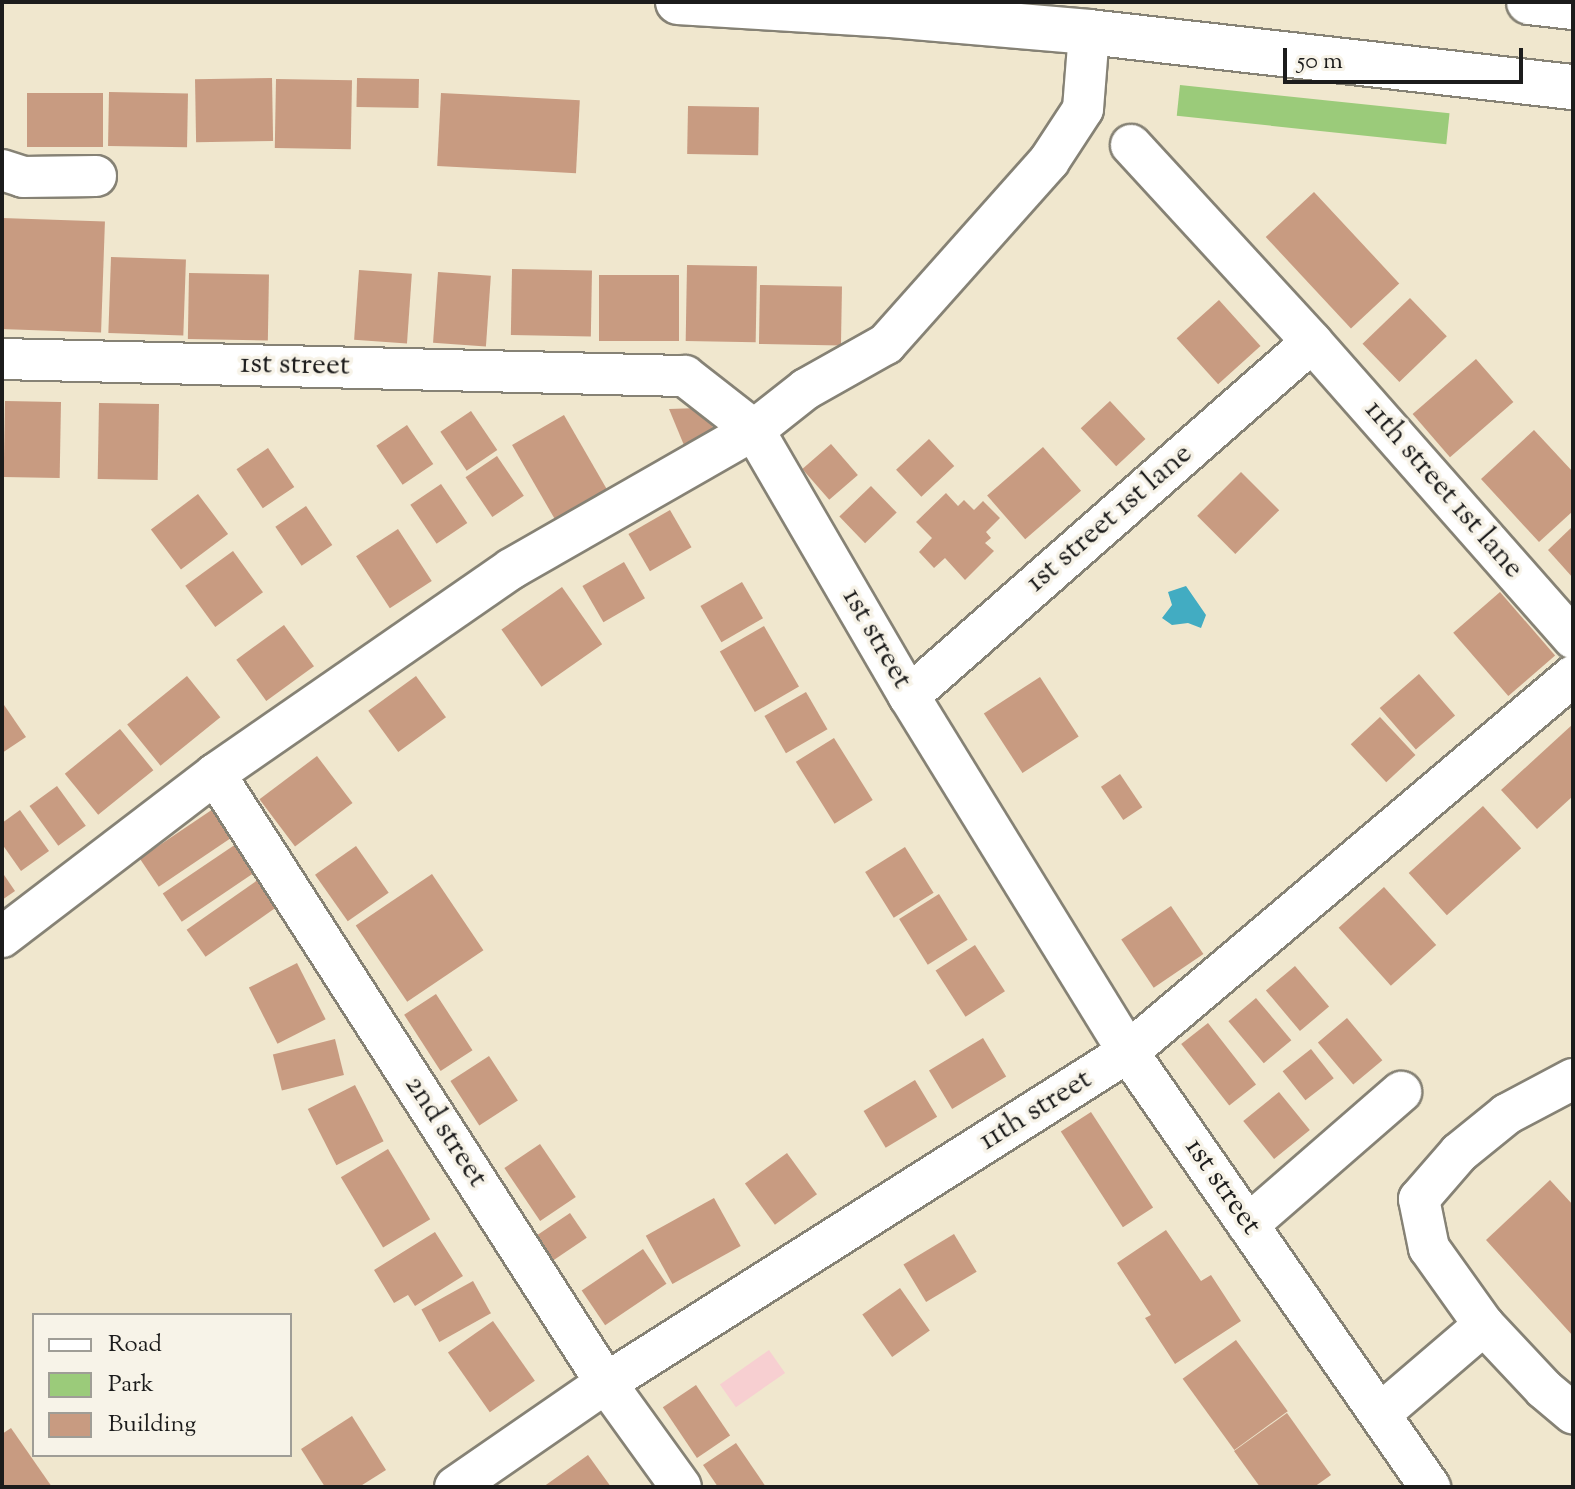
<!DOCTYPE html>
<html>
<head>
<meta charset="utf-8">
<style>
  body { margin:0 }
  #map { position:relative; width:1575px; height:1489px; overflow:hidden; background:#f0e7ce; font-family:"Sorts Mill Goudy",serif }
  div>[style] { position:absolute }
  .built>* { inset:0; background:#f7cfd1; transform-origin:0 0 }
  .green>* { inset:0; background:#9bcb7a; transform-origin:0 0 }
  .water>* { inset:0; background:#42acc2 }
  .building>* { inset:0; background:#c89b81; transform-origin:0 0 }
  .roads { filter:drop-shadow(2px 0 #868275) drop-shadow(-2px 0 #868275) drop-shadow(0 2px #868275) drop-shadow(0 -2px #868275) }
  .minor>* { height:40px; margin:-20px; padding:0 20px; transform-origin:20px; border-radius:20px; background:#fff }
  .highway>* { height:44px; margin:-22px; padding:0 22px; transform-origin:22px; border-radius:22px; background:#fff }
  span { translate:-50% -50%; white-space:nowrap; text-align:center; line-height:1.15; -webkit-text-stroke:7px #f7f3e8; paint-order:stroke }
  .street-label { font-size:30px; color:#1c1c1c }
  .frame { position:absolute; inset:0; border:4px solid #1c1c1c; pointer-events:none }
  .legend { position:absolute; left:32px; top:1313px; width:260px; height:144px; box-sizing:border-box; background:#f7f3e8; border:2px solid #9f9d96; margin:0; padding:10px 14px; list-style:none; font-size:24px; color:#1c1c1c }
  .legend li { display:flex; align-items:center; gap:16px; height:40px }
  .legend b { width:40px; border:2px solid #9f9d96 }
  .scale { position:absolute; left:1283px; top:48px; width:240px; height:36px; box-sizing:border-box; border:4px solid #1c1c1c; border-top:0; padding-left:10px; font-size:24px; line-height:28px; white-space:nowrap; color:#1c1c1c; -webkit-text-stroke:6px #f7f3e8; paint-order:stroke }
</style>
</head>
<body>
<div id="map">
  <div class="built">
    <div style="left:769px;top:1350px;width:28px;height:60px;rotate:55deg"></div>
  </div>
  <div class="green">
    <div style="left:1180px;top:85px;width:271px;height:31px;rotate:6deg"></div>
  </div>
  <div class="water">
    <div style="clip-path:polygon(1186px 586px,1206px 615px,1201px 628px,1188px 623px,1172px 625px,1162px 618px,1172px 605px,1168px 592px)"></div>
  </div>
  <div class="building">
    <div style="left:272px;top:78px;width:63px;height:77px;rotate:89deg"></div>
    <div style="left:357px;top:78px;width:62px;height:29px;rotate:1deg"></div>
    <div style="left:276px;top:79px;width:76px;height:69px;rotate:1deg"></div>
    <div style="left:109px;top:92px;width:79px;height:54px;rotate:1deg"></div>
    <div style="left:103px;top:93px;width:54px;height:76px;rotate:90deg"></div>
    <div style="left:441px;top:93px;width:139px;height:73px;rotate:3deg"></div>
    <div style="left:688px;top:106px;width:71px;height:48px;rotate:1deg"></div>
    <div style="left:1314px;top:192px;width:125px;height:66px;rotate:47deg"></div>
    <div style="left:2px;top:218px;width:103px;height:111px;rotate:2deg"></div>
    <div style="left:111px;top:257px;width:75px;height:76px;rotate:2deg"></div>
    <div style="left:687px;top:265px;width:70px;height:76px;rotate:1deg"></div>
    <div style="left:512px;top:269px;width:80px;height:66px;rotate:1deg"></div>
    <div style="left:359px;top:270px;width:53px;height:70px;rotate:4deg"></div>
    <div style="left:438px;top:272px;width:53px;height:71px;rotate:4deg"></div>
    <div style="left:189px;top:273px;width:80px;height:66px;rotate:1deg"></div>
    <div style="left:599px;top:275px;width:80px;height:66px"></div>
    <div style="left:760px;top:285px;width:82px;height:59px;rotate:1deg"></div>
    <div style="left:1410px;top:298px;width:53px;height:66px;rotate:46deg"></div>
    <div style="left:1219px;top:300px;width:62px;height:57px;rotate:48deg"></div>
    <div style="left:1476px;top:359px;width:57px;height:84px;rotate:49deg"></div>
    <div style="left:5px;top:401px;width:56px;height:76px;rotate:1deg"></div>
    <div style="left:1110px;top:401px;width:52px;height:40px;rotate:47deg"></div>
    <div style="left:99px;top:403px;width:60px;height:76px;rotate:1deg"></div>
    <div style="clip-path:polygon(698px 408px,721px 437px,686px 450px,669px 409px)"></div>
    <div style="left:471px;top:411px;width:47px;height:37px;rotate:56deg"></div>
    <div style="left:564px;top:415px;width:86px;height:60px;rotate:60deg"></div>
    <div style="left:407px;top:425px;width:47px;height:37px;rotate:56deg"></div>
    <div style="clip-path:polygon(1534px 430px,1573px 472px,1573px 511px,1539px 542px,1481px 479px)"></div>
    <div style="left:929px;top:439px;width:37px;height:45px;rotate:47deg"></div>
    <div style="left:831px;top:444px;width:41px;height:38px;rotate:49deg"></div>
    <div style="left:1043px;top:447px;width:58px;height:74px;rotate:49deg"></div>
    <div style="left:268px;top:448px;width:47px;height:38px;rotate:56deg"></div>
    <div style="left:497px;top:456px;width:48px;height:38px;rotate:56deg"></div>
    <div style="left:1241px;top:472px;width:54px;height:62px;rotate:45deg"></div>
    <div style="left:441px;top:484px;width:47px;height:37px;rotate:56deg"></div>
    <div style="left:871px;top:486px;width:37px;height:44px;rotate:46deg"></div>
    <div style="clip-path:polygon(946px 493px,958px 506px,964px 500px,974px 510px,983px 501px,1000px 518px,986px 532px,991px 538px,985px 543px,994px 551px,965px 580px,945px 558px,934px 568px,919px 552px,932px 538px,916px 522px)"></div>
    <div style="left:198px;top:494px;width:50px;height:59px;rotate:53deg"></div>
    <div style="left:306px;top:506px;width:47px;height:37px;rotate:56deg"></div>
    <div style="left:670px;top:510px;width:43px;height:48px;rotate:60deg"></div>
    <div style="clip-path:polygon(1573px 526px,1573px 578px,1548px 550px)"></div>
    <div style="left:398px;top:529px;width:62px;height:50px;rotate:57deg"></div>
    <div style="left:233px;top:551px;width:51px;height:59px;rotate:54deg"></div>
    <div style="left:624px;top:562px;width:42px;height:48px;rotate:60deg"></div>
    <div style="left:742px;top:582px;width:42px;height:48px;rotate:60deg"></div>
    <div style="left:562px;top:587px;width:70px;height:74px;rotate:55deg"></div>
    <div style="left:1500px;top:592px;width:84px;height:62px;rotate:49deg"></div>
    <div style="left:284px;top:625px;width:51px;height:59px;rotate:54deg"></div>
    <div style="left:764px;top:626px;width:70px;height:51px;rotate:60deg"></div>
    <div style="left:1419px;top:674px;width:55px;height:52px;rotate:49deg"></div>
    <div style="left:187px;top:676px;width:53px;height:77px;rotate:51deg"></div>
    <div style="left:416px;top:676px;width:51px;height:59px;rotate:54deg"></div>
    <div style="left:1040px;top:677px;width:71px;height:67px;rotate:57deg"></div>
    <div style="left:806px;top:692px;width:43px;height:48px;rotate:60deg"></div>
    <div style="clip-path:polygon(2px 702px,26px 737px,2px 753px)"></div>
    <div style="left:1380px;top:717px;width:52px;height:40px;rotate:47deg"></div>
    <div style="clip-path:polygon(1573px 724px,1573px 796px,1537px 829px,1501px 790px)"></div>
    <div style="left:120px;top:729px;width:53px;height:71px;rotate:51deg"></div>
    <div style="left:834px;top:738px;width:73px;height:45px;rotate:58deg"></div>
    <div style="left:317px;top:756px;width:59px;height:72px;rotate:53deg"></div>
    <div style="left:1120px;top:774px;width:40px;height:23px;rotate:56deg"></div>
    <div style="left:57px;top:786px;width:49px;height:34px;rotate:54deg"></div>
    <div style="left:1483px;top:806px;width:57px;height:100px;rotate:48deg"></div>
    <div style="left:216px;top:807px;width:34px;height:92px;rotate:56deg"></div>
    <div style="clip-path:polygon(20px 810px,49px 851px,21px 871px,2px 844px,2px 823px)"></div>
    <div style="left:239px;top:842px;width:34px;height:92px;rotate:56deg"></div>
    <div style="left:356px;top:846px;width:57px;height:50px;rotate:55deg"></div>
    <div style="left:905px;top:847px;width:54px;height:47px;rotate:58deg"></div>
    <div style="clip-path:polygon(2px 872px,15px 891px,2px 900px)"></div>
    <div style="left:432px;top:874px;width:92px;height:92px;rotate:56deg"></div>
    <div style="left:262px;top:877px;width:33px;height:92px;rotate:55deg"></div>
    <div style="left:1384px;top:887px;width:78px;height:61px;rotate:48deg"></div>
    <div style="left:939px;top:894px;width:54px;height:47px;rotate:58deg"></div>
    <div style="left:1171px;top:906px;width:58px;height:60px;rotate:56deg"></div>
    <div style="left:975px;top:945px;width:55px;height:47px;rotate:57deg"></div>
    <div style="left:297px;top:963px;width:63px;height:54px;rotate:63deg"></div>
    <div style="left:1295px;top:966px;width:53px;height:38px;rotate:50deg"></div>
    <div style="left:436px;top:994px;width:67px;height:38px;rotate:57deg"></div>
    <div style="left:1256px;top:998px;width:55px;height:36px;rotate:50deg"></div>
    <div style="left:1347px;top:1018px;width:55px;height:38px;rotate:50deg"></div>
    <div style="left:1208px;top:1023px;width:78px;height:34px;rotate:52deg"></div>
    <div style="left:983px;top:1038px;width:45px;height:63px;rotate:59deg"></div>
    <div style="left:335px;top:1039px;width:37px;height:64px;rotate:76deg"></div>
    <div style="left:1311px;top:1049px;width:37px;height:36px;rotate:52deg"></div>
    <div style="left:489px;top:1056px;width:53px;height:46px;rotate:57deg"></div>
    <div style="left:915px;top:1080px;width:43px;height:60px;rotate:59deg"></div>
    <div style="left:355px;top:1085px;width:63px;height:53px;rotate:63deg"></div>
    <div style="left:1279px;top:1092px;width:49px;height:46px;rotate:51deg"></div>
    <div style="left:1091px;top:1112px;width:114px;height:36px;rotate:57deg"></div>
    <div style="left:540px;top:1144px;width:64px;height:43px;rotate:56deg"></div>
    <div style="left:388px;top:1149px;width:82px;height:55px;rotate:59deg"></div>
    <div style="left:787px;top:1153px;width:51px;height:52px;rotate:54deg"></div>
    <div style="clip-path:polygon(1550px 1180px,1573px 1205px,1573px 1336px,1486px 1240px)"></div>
    <div style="left:714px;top:1198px;width:55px;height:78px;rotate:61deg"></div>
    <div style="left:570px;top:1213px;width:30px;height:42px;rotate:56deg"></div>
    <div style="clip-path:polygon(1166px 1230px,1201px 1281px,1211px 1275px,1241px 1321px,1175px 1364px,1145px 1318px,1151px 1315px,1117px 1263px)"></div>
    <div style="clip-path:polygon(435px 1232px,463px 1276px,415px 1306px,408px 1295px,394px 1303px,374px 1270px)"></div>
    <div style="left:954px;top:1234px;width:44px;height:59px;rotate:59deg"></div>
    <div style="left:643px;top:1249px;width:42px;height:74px;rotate:56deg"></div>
    <div style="left:473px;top:1281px;width:37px;height:59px;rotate:61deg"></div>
    <div style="left:900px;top:1288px;width:52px;height:46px;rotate:55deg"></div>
    <div style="left:493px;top:1321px;width:73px;height:55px;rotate:55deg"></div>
    <div style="left:1236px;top:1340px;width:88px;height:66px;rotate:54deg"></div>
    <div style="left:696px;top:1385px;width:61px;height:40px;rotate:56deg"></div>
    <div style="clip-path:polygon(1287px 1413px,1331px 1475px,1314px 1487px,1260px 1487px,1234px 1451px)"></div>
    <div style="clip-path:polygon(352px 1416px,386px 1470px,359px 1487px,325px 1487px,301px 1449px)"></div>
    <div style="clip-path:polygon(11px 1428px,52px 1487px,2px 1487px,2px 1434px)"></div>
    <div style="clip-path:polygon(736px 1443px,766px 1487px,718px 1487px,703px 1465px)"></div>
    <div style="clip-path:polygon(588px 1455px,611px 1487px,543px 1487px)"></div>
  </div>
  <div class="roads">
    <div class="minor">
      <div style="left:1131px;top:145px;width:268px;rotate:47.4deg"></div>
      <div style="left:1312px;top:342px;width:395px;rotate:48.6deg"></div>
      <div style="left:2px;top:170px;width:22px;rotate:18deg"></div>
      <div style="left:23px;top:177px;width:73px;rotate:-0.8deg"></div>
      <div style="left:2px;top:359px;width:683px;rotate:1.43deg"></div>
      <div style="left:685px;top:376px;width:88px;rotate:38deg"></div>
      <div style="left:754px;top:430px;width:308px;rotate:59.8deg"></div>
      <div style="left:909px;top:696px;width:418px;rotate:58.4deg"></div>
      <div style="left:1128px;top:1052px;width:530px;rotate:55.23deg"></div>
      <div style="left:909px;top:696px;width:536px;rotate:-41.3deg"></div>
      <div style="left:215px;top:774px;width:724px;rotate:57.3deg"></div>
      <div style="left:606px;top:1383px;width:128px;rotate:54.2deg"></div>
      <div style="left:2px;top:937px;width:268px;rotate:-37.4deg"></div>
      <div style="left:215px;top:774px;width:360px;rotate:-34.7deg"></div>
      <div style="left:511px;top:569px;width:280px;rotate:-29.8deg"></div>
      <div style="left:754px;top:430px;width:66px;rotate:-38.3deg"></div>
      <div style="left:806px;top:389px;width:92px;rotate:-29.4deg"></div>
      <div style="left:886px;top:344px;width:245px;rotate:-48.3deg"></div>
      <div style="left:1049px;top:161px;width:62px;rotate:-56.8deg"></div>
      <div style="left:1083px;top:109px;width:77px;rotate:-85.5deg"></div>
      <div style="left:1573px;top:1079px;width:75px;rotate:152.1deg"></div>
      <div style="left:1507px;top:1114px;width:62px;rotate:140.9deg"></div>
      <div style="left:1459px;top:1153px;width:61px;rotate:131deg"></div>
      <div style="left:1419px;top:1199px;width:50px;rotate:78.5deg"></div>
      <div style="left:1429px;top:1248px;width:95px;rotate:54.5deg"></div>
      <div style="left:1484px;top:1325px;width:88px;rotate:46.8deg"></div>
      <div style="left:1544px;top:1389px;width:38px;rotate:40deg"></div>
      <div style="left:1248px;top:1225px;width:203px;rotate:-41deg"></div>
      <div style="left:1380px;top:1414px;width:137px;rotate:-40.6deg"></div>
      <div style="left:455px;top:1487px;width:183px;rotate:-34.6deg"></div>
      <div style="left:606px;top:1383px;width:618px;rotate:-32.38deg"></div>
      <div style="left:1128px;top:1052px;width:583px;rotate:-40.2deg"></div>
    </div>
    <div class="highway">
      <div style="left:678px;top:2px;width:213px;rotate:3.5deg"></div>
      <div style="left:891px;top:15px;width:199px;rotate:4.9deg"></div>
      <div style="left:1089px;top:32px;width:487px;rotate:6.5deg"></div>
      <div style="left:1529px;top:2px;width:44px;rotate:6.5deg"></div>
    </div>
  </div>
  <div class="street-label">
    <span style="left:295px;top:366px;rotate:1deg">1st street</span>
    <span style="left:1443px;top:490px;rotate:49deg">11th street 1st lane</span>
    <span style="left:1110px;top:519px;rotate:-41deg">1st street 1st lane</span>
    <span style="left:876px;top:639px;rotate:60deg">1st street</span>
    <span style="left:1036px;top:1111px;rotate:-32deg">11th street</span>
    <span style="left:445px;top:1132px;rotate:57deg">2nd street</span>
    <span style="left:1222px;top:1187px;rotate:55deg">1st street</span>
  </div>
  <div class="frame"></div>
  <ul class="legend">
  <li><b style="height:10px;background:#fff"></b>Road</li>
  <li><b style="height:22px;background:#9bcb7a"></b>Park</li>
  <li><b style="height:22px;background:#c89b81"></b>Building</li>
  </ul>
  <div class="scale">50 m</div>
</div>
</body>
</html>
